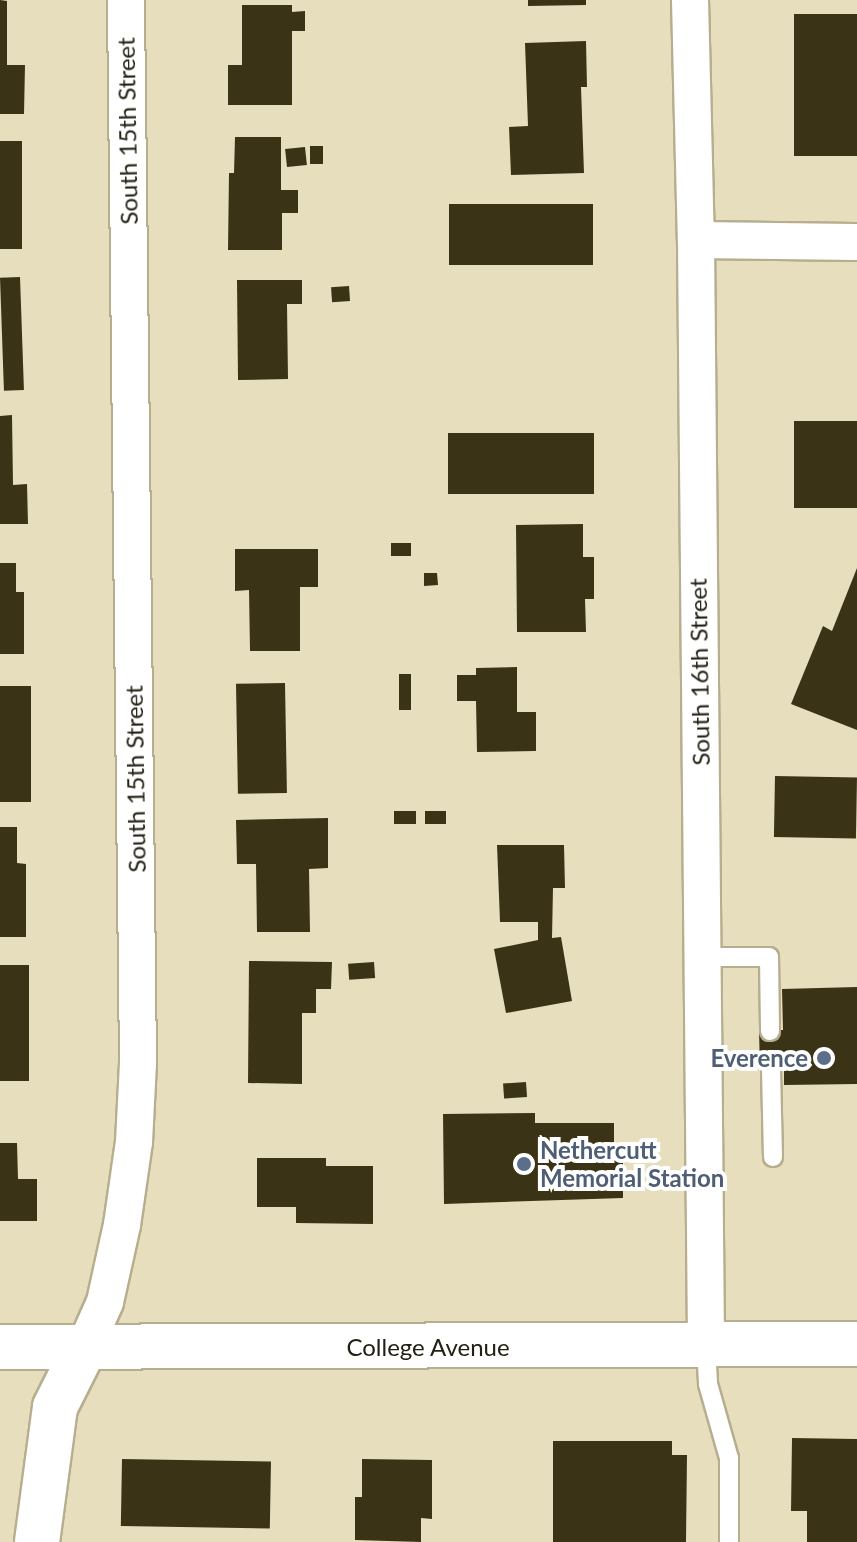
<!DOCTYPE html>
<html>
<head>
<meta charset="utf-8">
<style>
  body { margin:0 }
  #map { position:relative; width:857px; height:1542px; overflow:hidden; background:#e7debe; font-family:Lato,sans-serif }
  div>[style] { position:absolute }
  .building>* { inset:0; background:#3b3315; transform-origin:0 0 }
  .roads { filter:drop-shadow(2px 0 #b6ae8f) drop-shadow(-2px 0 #b6ae8f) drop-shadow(0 2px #b6ae8f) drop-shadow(0 -2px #b6ae8f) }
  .service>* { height:18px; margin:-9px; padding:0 9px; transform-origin:9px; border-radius:9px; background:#fff }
  .minor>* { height:36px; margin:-18px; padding:0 18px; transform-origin:18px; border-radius:18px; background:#fff }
  .tertiary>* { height:44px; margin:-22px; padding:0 22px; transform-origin:22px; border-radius:22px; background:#fff }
  .secondary>* { height:44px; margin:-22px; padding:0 22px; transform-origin:22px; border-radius:22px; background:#fff }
  .dots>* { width:22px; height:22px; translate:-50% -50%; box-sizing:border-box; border:4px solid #fff; border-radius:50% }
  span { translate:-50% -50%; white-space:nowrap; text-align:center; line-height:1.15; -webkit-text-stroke:8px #fff; paint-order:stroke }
  .street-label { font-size:24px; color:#232014 }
  .service-label { font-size:24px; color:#4e5e75; font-weight:700 }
  .right { translate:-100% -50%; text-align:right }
  .left { translate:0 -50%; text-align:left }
</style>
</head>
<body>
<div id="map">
  <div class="building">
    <div style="clip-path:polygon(0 0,7px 1px,7px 65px,25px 65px,24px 114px,0 114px)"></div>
    <div style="clip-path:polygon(528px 0,586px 0,586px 5px,528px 6px)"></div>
    <div style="clip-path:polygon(242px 5px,292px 5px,292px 12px,305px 11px,305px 31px,292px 31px,292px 105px,228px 105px,228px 65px,242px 65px)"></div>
    <div style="left:857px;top:14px;width:142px;height:63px;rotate:90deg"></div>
    <div style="clip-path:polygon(586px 41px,587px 87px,581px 87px,584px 173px,511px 175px,509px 127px,528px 126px,525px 43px)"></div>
    <div style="clip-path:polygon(235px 137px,281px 137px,281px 190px,298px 190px,298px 213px,282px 213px,282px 250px,228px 250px,229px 173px,234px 173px)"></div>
    <div style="left:0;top:141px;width:22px;height:108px"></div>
    <div style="left:310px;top:146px;width:13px;height:18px"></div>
    <div style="left:305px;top:147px;width:18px;height:20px;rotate:84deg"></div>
    <div style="left:593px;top:204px;width:61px;height:144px;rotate:90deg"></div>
    <div style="left:20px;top:277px;width:113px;height:20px;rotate:88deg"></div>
    <div style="clip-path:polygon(237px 280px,302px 280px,302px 304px,287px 304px,288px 379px,238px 380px)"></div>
    <div style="left:349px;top:286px;width:15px;height:18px;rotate:86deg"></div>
    <div style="clip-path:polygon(12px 415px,13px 485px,27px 484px,28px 524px,0 524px,0 416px)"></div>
    <div style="left:794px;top:421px;width:63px;height:87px"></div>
    <div style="left:448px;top:433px;width:146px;height:61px"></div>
    <div style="clip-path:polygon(583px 524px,583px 557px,594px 557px,594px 599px,585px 599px,586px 632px,517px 632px,516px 525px)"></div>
    <div style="left:391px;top:543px;width:20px;height:13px"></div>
    <div style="clip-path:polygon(235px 549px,318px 549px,318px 587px,300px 587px,300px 651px,250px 651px,249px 590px,235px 591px)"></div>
    <div style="clip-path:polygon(0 563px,16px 563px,16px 592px,24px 592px,24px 654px,0 654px)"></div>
    <div style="clip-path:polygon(857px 568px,857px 730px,791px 704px,823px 626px,832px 631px)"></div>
    <div style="clip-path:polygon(424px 573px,437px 573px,438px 585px,424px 586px)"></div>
    <div style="clip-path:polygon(517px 667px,517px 712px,536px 712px,536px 751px,477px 752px,476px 701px,457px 701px,457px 675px,476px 675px,476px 668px)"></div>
    <div style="left:399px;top:674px;width:12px;height:36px"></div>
    <div style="left:285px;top:683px;width:110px;height:49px;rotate:89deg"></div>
    <div style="left:31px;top:686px;width:116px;height:31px;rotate:90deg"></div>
    <div style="left:775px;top:776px;width:82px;height:61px;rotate:1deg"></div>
    <div style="left:394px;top:811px;width:22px;height:13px"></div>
    <div style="left:425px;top:811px;width:21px;height:13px"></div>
    <div style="clip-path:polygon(328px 818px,328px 868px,309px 869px,310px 932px,257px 932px,256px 864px,237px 864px,236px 820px)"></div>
    <div style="clip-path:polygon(0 827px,17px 827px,17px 863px,26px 864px,26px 937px,0 937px)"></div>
    <div style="clip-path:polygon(497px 845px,564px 845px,565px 888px,553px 888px,552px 938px,561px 937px,572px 1001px,506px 1013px,494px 949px,538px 940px,538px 922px,500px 922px)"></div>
    <div style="clip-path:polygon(249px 961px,332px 962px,331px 989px,316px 989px,316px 1013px,302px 1013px,302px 1084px,248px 1083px)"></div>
    <div style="left:374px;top:962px;width:16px;height:26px;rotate:86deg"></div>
    <div style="left:0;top:965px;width:29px;height:116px"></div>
    <div style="clip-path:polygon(857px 987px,857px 1084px,784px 1085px,784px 1069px,760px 1069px,759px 1031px,783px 1030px,782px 989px)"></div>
    <div style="left:526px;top:1082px;width:15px;height:23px;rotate:86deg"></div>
    <div style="clip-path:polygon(535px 1113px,535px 1123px,614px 1123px,614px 1154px,623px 1154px,623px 1198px,444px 1204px,443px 1114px)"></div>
    <div style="clip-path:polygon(0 1143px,17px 1143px,18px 1179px,37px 1179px,37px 1221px,0 1221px)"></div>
    <div style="clip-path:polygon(257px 1158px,326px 1158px,326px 1166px,373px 1166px,373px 1224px,296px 1223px,296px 1207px,257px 1207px)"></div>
    <div style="clip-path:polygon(792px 1438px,857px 1439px,857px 1542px,807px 1542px,807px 1511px,791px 1511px)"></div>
    <div style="clip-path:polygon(553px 1441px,672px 1441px,672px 1455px,687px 1455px,686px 1542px,553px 1542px)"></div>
    <div style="left:122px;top:1459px;width:149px;height:67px;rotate:1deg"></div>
    <div style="clip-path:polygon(362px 1459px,432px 1460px,432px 1519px,421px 1518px,421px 1542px,355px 1540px,355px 1497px,362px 1497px)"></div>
  </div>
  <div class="roads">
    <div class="service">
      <div style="left:702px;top:957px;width:67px"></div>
      <div style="left:769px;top:957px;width:74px;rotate:89.2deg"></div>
      <div style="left:771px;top:1069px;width:88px;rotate:88.7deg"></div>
      <div style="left:706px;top:1345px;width:39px;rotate:87deg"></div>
      <div style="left:708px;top:1384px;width:77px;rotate:74.2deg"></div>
      <div style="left:729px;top:1458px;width:84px;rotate:90deg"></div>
    </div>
    <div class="minor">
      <div style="left:690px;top:0;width:240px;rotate:88.6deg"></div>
      <div style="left:696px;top:240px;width:1105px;rotate:89.48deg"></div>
      <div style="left:696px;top:240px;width:161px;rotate:0.7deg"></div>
      <div style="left:85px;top:1347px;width:49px;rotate:-66deg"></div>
      <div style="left:105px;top:1302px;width:79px;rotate:-77.6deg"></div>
      <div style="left:122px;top:1225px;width:84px;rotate:-81.8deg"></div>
      <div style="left:134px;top:1142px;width:79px;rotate:-87.1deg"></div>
      <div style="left:138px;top:1063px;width:1063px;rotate:-90.65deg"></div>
    </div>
    <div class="tertiary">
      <div style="left:37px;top:1542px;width:136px;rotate:-82.4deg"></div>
      <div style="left:55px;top:1407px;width:67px;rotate:-63.4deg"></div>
    </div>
    <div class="secondary">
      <div style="left:0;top:1347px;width:857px;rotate:-0.2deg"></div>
    </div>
  </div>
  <div class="dots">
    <div style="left:824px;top:1058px;background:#5c6f8a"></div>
    <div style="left:524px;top:1164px;background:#5c6f8a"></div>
  </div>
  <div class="street-label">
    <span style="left:127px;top:131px;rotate:-91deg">South 15th Street</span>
    <span style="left:699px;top:672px;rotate:-91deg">South 16th Street</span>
    <span style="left:135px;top:779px;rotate:-91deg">South 15th Street</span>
    <span style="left:428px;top:1347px">College Avenue</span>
  </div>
  <div class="service-label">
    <span class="right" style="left:808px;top:1058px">Everence</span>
    <span class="left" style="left:540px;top:1164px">Nethercutt<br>Memorial Station</span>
  </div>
</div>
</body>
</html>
